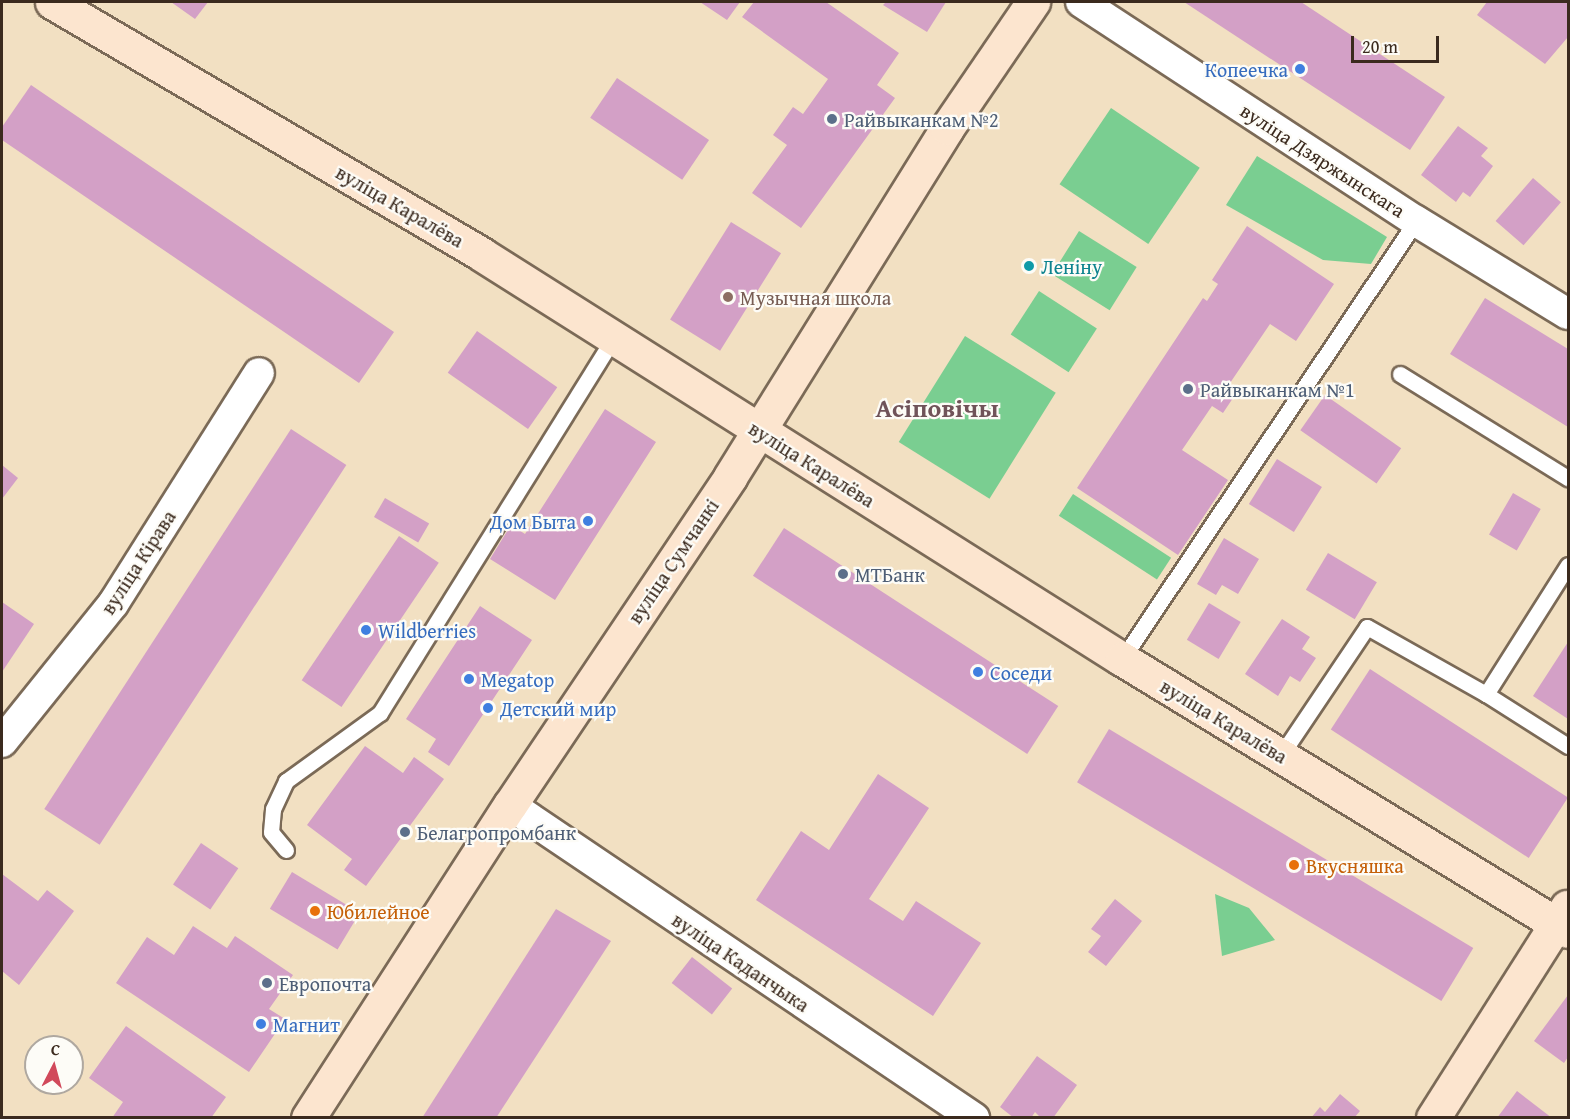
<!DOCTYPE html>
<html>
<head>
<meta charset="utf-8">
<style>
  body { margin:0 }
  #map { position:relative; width:1570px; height:1119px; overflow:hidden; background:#f2e0c2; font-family:"Gentium Book Plus",serif }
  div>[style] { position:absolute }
  .green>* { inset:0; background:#7ace91; transform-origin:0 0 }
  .building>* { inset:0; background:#d3a0c6; transform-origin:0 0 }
  .roads { filter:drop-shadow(2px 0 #7b6a57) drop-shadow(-2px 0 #7b6a57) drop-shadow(0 2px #7b6a57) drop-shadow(0 -2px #7b6a57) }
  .lane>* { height:15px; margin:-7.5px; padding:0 7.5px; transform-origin:7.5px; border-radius:7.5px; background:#fff }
  .street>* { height:30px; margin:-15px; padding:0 15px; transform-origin:15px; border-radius:15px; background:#fff }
  .secondary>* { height:33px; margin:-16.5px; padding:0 16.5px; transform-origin:16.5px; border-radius:16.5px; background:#fce5cf }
  .dots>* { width:16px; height:16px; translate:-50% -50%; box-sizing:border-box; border:3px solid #fdfcf7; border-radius:50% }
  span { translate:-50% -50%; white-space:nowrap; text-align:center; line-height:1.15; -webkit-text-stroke:4.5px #fdfcf7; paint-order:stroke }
  .shop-label { font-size:20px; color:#366cbe }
  .right { translate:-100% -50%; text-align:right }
  .left { translate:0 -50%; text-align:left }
  .service-label { font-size:20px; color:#4e5e75 }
  .street-label { font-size:20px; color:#3b2a1e }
  .culture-label { font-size:20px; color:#0d838f }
  .education-label { font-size:20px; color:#785e54 }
  .food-label { font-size:20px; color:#c56008 }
  .district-label { font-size:26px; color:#705359; font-weight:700 }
  .frame { position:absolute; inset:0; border:3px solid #3b2a1e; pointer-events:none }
  .north { position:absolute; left:24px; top:1035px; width:60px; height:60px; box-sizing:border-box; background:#fdfcf7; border:2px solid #afa8a0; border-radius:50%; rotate:6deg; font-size:16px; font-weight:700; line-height:24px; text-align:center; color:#3b2a1e }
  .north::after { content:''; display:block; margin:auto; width:21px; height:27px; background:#d1495b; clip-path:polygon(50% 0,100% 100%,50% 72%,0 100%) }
  .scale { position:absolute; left:1351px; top:36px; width:88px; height:27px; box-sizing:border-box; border:3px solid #3b2a1e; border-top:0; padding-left:8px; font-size:18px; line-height:21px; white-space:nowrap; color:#3b2a1e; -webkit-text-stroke:4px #fdfcf7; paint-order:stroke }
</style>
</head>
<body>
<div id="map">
  <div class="green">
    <div style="left:1111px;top:108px;width:107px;height:92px;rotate:34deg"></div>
    <div style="clip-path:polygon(1257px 156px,1387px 237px,1371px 264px,1323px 260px,1226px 205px)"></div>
    <div style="left:1079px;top:231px;width:68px;height:51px;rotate:32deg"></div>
    <div style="left:1039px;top:291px;width:69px;height:52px;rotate:33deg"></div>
    <div style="left:965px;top:336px;width:107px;height:125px;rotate:32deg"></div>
    <div style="left:1073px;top:494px;width:117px;height:26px;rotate:33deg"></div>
    <div style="clip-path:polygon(1215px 894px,1249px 908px,1275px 940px,1222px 956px)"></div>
  </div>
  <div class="building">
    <div style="clip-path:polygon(171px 2px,208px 2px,195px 19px)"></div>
    <div style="clip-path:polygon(700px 2px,740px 2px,727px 20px)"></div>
    <div style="clip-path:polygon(754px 2px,826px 2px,899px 53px,877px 85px,895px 98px,801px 228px,752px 193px,787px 145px,773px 135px,793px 107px,803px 114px,828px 79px,742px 17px)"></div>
    <div style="clip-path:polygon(886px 2px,946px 2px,927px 32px,883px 5px)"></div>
    <div style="clip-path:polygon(1184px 2px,1301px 2px,1445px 97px,1410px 150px)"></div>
    <div style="clip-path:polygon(1487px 2px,1568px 2px,1568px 37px,1545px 64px,1477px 15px)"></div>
    <div style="left:617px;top:78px;width:111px;height:48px;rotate:34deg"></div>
    <div style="clip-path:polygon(31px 85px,394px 332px,359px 383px,2px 140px,2px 127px)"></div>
    <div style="clip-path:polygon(1458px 126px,1488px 148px,1481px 156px,1493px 166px,1470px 197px,1463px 192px,1456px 202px,1421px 175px)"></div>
    <div style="left:1533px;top:178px;width:37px;height:57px;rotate:41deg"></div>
    <div style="left:731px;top:222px;width:59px;height:115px;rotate:32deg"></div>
    <div style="clip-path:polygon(1247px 226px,1334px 284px,1296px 341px,1270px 324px,1228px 386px,1237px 392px,1223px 413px,1212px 406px,1182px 450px,1228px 480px,1178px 555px,1077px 488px,1203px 298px,1207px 301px,1218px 284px,1212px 280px)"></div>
    <div style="clip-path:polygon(1485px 298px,1568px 349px,1568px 427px,1450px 354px)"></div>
    <div style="left:477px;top:331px;width:98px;height:51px;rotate:35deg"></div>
    <div style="left:1325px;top:395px;width:93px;height:43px;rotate:35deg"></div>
    <div style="clip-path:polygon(605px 409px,656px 442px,555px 600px,490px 559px,511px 525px,525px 534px)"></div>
    <div style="left:291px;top:429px;width:66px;height:453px;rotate:33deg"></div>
    <div style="left:1277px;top:459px;width:53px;height:53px;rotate:32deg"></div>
    <div style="clip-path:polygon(2px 465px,18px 478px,2px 499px)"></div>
    <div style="left:1513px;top:493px;width:32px;height:48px;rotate:30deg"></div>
    <div style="left:385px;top:498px;width:51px;height:22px;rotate:30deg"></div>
    <div style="left:784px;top:528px;width:327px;height:57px;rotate:33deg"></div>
    <div style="left:399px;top:536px;width:48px;height:174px;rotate:34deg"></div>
    <div style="clip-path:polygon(1224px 538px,1259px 559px,1238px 594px,1222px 585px,1216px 595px,1197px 584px)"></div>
    <div style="left:1328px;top:553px;width:57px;height:43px;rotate:31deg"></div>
    <div style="clip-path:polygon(2px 602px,34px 624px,2px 672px)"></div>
    <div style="left:1209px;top:603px;width:37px;height:43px;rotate:31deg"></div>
    <div style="clip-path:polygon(480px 606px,532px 640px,449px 766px,428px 752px,436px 739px,406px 719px)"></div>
    <div style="clip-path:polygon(1282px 619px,1310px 637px,1302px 649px,1316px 658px,1300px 682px,1290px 676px,1278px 696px,1245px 674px)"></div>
    <div style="clip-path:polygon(1568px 642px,1568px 719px,1533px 696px)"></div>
    <div style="left:1370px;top:669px;width:236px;height:72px;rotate:33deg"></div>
    <div style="left:1109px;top:729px;width:425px;height:62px;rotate:31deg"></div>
    <div style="clip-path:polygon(365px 746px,403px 773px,414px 757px,444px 779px,366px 886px,344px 870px,352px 859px,307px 825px)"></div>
    <div style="clip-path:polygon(878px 774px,929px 808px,869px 899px,903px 921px,916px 901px,981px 943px,933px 1016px,756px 900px,801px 831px,829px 850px)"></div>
    <div style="left:201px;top:843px;width:45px;height:50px;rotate:34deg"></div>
    <div style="left:292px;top:872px;width:79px;height:43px;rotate:31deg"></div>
    <div style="clip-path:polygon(2px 874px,38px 901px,47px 890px,74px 911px,19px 985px,2px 971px)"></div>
    <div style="clip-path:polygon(1115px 899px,1142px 921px,1106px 966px,1088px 952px,1101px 936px,1091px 929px)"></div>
    <div style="clip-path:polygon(556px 909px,611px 941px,496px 1118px,422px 1118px)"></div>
    <div style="clip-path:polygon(193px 926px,227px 948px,235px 936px,293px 975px,269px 1009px,285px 1019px,249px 1072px,116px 983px,147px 937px,174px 955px)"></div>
    <div style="left:692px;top:957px;width:51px;height:33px;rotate:38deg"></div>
    <div style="clip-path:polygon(1568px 995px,1568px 1057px,1564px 1063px,1534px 1041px)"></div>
    <div style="clip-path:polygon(126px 1026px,226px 1097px,211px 1118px,112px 1118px,123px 1102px,89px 1078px)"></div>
    <div style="clip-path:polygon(1037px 1056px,1077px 1085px,1053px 1118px,1041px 1118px,1035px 1112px,1031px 1118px,1014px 1118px,1000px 1107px)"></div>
    <div style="clip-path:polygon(1517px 1091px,1552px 1118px,1497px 1118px)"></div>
    <div style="clip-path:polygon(1340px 1094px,1360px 1111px,1354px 1118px,1311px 1118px,1320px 1107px,1325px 1112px)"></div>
  </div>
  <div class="roads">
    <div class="lane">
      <div style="left:1400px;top:374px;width:198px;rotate:31.8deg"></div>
      <div style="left:1568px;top:565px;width:153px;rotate:122.4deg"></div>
      <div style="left:1486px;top:694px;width:97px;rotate:32.4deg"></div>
      <div style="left:1122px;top:659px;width:528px;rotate:-56.13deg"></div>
      <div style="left:1281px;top:755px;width:154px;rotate:-56.1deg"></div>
      <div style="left:1367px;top:627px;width:137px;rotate:29.4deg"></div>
      <div style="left:286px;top:850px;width:23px;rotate:-130deg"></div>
      <div style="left:271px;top:832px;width:23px;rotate:-85deg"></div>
      <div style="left:273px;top:809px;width:31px;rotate:-65deg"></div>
      <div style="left:286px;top:781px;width:116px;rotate:-35.9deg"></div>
      <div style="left:380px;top:713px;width:441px;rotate:-58.1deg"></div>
    </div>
    <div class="street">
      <div style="left:1081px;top:2px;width:400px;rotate:33.2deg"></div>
      <div style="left:1416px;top:221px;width:178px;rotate:31.5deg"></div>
      <div style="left:2px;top:742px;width:177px;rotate:-51.2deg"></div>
      <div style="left:113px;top:604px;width:273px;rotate:-57.7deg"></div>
      <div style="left:510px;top:805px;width:560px;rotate:34deg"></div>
    </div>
    <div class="secondary">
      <div style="left:52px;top:2px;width:498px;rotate:30.4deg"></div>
      <div style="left:481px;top:254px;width:758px;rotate:32.29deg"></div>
      <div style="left:1122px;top:659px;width:522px;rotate:31.38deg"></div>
      <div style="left:308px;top:1118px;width:373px;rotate:-57.2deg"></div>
      <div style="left:510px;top:805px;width:395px;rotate:-56.1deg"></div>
      <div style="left:730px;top:477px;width:411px;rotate:-58.1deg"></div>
      <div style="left:947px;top:128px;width:153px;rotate:-55.7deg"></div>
      <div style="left:1433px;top:1118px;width:250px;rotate:-57.6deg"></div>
    </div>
  </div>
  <div class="dots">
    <div style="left:1300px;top:69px;background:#3f7fe0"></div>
    <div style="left:832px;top:119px;background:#5c6f8a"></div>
    <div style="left:1029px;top:266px;background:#0f9aa8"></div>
    <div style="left:728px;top:297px;background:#8d6e63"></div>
    <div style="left:1188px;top:389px;background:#5c6f8a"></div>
    <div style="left:588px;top:521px;background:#3f7fe0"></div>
    <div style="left:843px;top:574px;background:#5c6f8a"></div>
    <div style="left:366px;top:630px;background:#3f7fe0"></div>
    <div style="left:978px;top:672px;background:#3f7fe0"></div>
    <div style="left:469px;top:679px;background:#3f7fe0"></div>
    <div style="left:488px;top:708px;background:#3f7fe0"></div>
    <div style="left:405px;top:832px;background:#5c6f8a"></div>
    <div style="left:1294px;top:865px;background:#e8710a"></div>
    <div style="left:315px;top:911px;background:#e8710a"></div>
    <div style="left:267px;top:983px;background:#5c6f8a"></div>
    <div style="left:261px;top:1024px;background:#3f7fe0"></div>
  </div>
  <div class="shop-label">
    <span class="right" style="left:1288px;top:69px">Копеечка</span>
    <span class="right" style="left:576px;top:521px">Дом Быта</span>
    <span class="left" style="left:378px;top:630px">Wildberries</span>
    <span class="left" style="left:990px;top:672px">Соседи</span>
    <span class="left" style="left:481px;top:679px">Megatop</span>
    <span class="left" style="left:500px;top:708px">Детский мир</span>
    <span class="left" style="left:273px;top:1024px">Магнит</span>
  </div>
  <div class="service-label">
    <span class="left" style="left:844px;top:119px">Райвыканкам №2</span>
    <span class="left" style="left:1200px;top:389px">Райвыканкам №1</span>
    <span class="left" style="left:855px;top:574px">МТБанк</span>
    <span class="left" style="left:417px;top:832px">Белагропромбанк</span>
    <span class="left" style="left:279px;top:983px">Европочта</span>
  </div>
  <div class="street-label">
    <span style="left:1323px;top:160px;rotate:33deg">вуліца Дзяржынскага</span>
    <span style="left:400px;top:206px;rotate:30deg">вуліца Каралёва</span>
    <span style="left:812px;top:464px;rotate:32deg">вуліца Каралёва</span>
    <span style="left:673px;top:561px;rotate:-56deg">вуліца Сумчанкі</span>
    <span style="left:138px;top:562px;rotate:-57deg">вуліца Кірава</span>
    <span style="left:1224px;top:721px;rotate:31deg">вуліца Каралёва</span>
    <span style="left:741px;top:962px;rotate:34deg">вуліца Каданчыка</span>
  </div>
  <div class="culture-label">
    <span class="left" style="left:1041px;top:266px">Леніну</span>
  </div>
  <div class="education-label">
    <span class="left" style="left:740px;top:297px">Музычная школа</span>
  </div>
  <div class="food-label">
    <span class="left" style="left:1306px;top:865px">Вкусняшка</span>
    <span class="left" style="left:327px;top:911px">Юбилейное</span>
  </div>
  <div class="district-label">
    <span style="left:937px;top:408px">Асіповічы</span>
  </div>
  <div class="frame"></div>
  <div class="north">С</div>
  <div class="scale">20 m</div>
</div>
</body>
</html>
